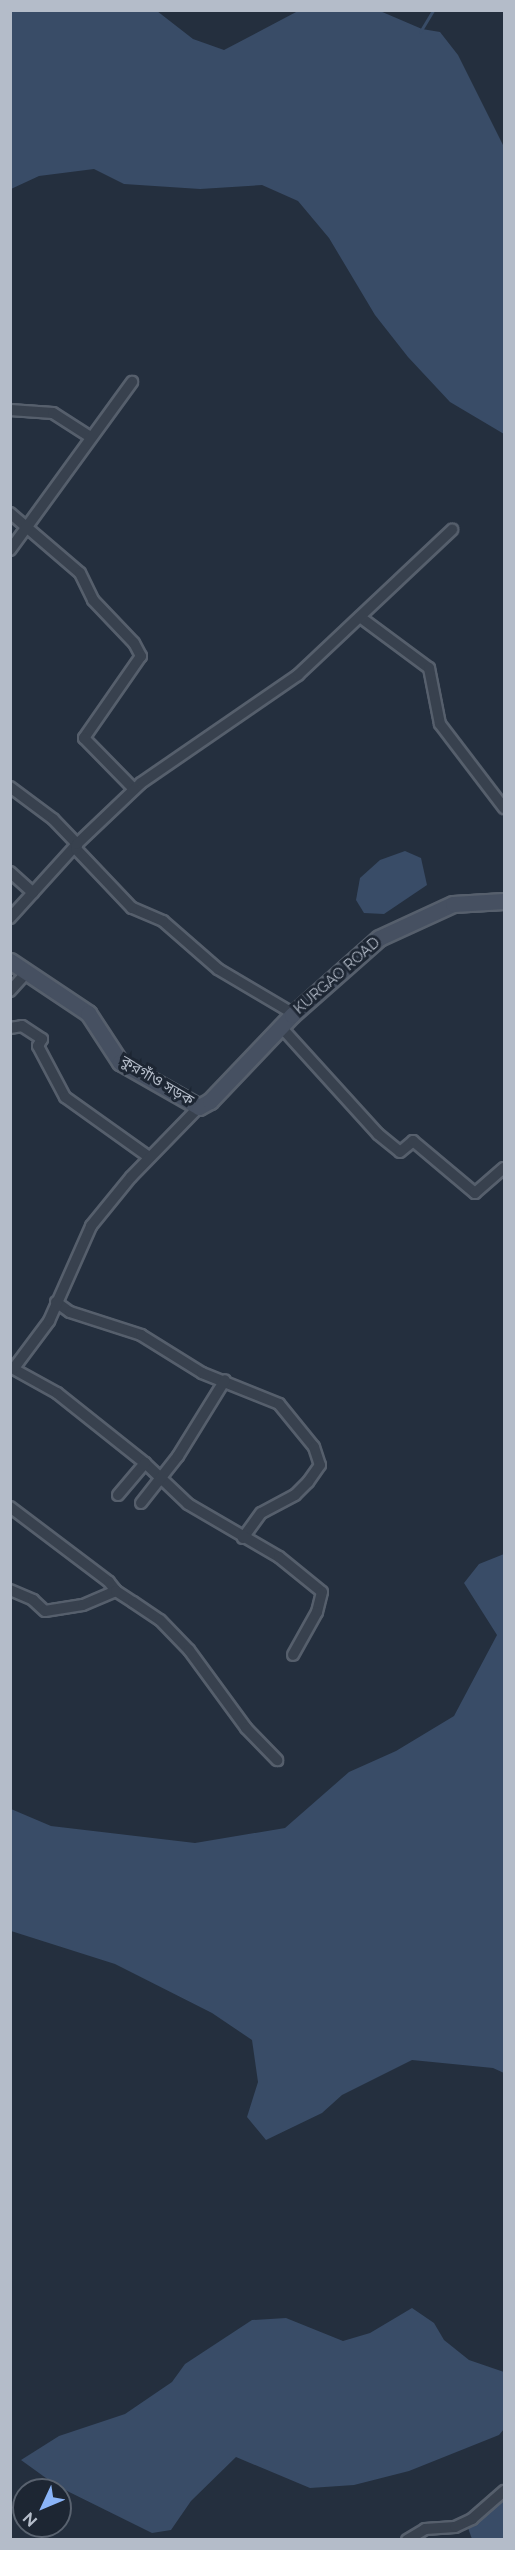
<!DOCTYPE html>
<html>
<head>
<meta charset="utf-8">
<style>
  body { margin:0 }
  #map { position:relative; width:515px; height:2550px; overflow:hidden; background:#242f3e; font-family:Raleway,"Noto Sans Bengali",sans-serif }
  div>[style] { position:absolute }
  .water>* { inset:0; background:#394c67 }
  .stream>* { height:3px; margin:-1.5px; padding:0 1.5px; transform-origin:1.5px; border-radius:1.5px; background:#394c67 }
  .roads { filter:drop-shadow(2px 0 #565f6c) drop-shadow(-2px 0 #565f6c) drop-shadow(0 2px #565f6c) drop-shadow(0 -2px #565f6c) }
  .street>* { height:10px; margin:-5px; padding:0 5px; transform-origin:5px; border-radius:5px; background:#38414e }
  .secondary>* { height:15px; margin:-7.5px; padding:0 7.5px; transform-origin:7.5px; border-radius:7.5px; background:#465061 }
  span { translate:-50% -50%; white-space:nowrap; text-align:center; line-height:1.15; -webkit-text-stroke:6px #1d2633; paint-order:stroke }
  .street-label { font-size:15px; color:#b4bcc9 }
  .frame { position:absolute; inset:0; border:12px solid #b4bcc9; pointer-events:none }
  .north { position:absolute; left:12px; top:2478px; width:60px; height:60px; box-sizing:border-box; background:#1d2633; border:2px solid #59626f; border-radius:50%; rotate:226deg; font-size:16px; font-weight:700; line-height:24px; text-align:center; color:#b4bcc9 }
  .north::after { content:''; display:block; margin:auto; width:21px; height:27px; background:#8ab4f8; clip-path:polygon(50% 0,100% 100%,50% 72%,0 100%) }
</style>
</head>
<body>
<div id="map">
  <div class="water">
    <div style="clip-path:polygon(11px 10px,157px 11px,193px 39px,224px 50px,298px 11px,380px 11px,422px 29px,440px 32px,458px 55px,504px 147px,504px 434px,450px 402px,408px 357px,375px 315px,329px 238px,298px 201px,262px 185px,200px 189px,124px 184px,94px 169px,39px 176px,11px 189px)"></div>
    <div style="clip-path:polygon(405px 851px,421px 858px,427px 885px,384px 914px,364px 913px,356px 900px,360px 878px,380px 860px)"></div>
    <div style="clip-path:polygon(504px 1554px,504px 2073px,493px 2068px,412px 2060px,342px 2095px,322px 2113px,266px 2140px,247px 2117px,258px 2082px,252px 2040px,212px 2013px,115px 1964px,11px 1931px,11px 1809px,51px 1826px,195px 1843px,285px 1828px,349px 1772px,396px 1751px,454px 1716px,497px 1635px,464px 1583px,479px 1564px)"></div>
    <div style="clip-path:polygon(412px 2308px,434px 2323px,444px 2340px,469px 2360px,504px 2372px,504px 2429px,499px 2435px,409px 2471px,354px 2485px,310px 2488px,236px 2457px,191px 2501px,171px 2530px,152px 2533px,57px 2486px,21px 2460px,59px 2436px,125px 2414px,172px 2382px,185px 2364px,252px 2320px,286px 2318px,343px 2341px,370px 2333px)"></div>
    <div style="clip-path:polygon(504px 2499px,504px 2539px,472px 2539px,468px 2528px)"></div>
  </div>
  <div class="stream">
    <div style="left:420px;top:32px;width:26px;rotate:-59deg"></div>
  </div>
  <div class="roads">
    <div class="street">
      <div style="left:10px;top:410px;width:43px;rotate:4deg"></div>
      <div style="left:53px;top:413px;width:43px;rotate:32.6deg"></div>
      <div style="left:10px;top:513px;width:92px;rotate:40.6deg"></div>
      <div style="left:80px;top:573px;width:30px;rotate:64deg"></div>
      <div style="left:93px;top:600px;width:59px;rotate:46.4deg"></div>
      <div style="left:134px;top:643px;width:15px;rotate:62deg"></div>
      <div style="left:141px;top:656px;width:100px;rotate:124.8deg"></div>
      <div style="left:84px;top:738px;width:71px;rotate:45.6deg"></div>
      <div style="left:10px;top:550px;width:208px;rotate:-54deg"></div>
      <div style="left:360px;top:617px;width:86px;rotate:36.5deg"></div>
      <div style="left:429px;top:668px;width:57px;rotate:78.9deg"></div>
      <div style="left:440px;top:724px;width:106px;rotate:52.7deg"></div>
      <div style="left:10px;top:787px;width:54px;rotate:36.7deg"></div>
      <div style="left:53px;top:819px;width:35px;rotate:46deg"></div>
      <div style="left:77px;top:844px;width:100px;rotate:132.2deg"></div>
      <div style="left:10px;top:872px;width:31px;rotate:42deg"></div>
      <div style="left:10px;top:991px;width:25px;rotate:-48deg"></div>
      <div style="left:294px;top:1014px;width:88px;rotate:-149.4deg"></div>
      <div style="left:218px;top:969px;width:73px;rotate:-138.9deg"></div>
      <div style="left:163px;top:921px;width:34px;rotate:-157deg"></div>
      <div style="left:132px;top:908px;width:81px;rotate:-133.5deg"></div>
      <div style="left:76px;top:849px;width:5px;rotate:-79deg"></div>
      <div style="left:77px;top:844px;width:88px;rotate:-43.6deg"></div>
      <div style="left:141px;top:783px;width:191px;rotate:-34.5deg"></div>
      <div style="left:298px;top:675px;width:212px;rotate:-43.3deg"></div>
      <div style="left:281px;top:1027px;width:144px;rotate:47.8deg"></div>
      <div style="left:378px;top:1134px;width:28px;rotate:39deg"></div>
      <div style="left:400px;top:1152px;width:17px;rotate:-40deg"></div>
      <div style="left:413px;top:1141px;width:81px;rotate:40deg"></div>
      <div style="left:475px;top:1193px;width:38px;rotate:-41deg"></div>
      <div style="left:10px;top:1028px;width:12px;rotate:-9deg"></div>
      <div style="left:22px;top:1026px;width:24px;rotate:33deg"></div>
      <div style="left:42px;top:1039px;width:8px;rotate:120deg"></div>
      <div style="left:38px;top:1046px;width:58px;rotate:62.1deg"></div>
      <div style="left:65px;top:1097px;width:103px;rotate:35.5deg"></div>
      <div style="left:56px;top:1302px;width:17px;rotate:36deg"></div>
      <div style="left:70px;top:1312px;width:75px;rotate:17.9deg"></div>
      <div style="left:141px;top:1335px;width:72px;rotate:31.9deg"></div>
      <div style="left:202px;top:1373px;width:83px;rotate:21.9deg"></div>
      <div style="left:279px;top:1404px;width:55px;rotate:50.9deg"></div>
      <div style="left:314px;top:1447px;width:19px;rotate:72deg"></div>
      <div style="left:320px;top:1465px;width:21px;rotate:125deg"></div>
      <div style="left:308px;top:1482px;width:18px;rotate:135deg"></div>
      <div style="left:295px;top:1495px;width:38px;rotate:152deg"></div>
      <div style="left:261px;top:1513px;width:31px;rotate:126deg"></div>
      <div style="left:10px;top:1367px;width:54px;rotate:29deg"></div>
      <div style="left:57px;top:1393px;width:112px;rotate:38.5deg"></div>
      <div style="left:145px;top:1463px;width:59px;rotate:43.6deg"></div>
      <div style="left:188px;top:1504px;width:105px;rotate:30.2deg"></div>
      <div style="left:279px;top:1557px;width:55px;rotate:39.1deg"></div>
      <div style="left:322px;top:1592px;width:21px;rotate:104deg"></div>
      <div style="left:317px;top:1612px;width:49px;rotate:119.2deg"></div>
      <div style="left:14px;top:1368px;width:59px;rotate:-53.3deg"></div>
      <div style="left:49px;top:1321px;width:104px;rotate:-66.1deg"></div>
      <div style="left:91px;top:1226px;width:63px;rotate:-50.8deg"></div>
      <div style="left:131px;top:1177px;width:98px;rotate:-45.8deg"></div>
      <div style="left:118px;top:1495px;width:42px;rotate:-49.8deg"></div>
      <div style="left:141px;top:1503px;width:60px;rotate:-51.8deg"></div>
      <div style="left:178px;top:1456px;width:89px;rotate:-58.3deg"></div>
      <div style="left:10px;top:1507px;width:124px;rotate:37.1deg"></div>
      <div style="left:109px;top:1582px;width:11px;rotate:52deg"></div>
      <div style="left:10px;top:1590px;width:25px;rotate:23deg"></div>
      <div style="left:33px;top:1600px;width:16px;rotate:43deg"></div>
      <div style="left:45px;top:1611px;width:38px;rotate:-9deg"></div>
      <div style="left:83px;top:1605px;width:36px;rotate:-23deg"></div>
      <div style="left:116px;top:1591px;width:20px;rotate:33deg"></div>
      <div style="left:133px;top:1602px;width:32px;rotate:34deg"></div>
      <div style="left:160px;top:1620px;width:42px;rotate:46deg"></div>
      <div style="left:189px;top:1650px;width:97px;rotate:53.8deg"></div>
      <div style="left:246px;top:1728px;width:45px;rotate:45.9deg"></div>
      <div style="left:407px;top:2540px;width:21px;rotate:-31deg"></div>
      <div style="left:425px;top:2529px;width:30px;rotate:-4deg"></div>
      <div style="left:455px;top:2527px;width:19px;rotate:-25deg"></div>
      <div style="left:472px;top:2519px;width:43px;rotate:-41.2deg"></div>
    </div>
    <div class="secondary">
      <div style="left:10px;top:961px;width:94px;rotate:33.7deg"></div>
      <div style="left:88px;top:1013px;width:59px;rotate:56.9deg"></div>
      <div style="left:120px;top:1062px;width:91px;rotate:29.7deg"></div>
      <div style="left:199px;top:1107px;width:13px;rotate:-29deg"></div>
      <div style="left:210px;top:1101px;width:119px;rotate:-46.4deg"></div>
      <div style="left:292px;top:1015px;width:116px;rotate:-41.5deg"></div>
      <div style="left:379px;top:938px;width:81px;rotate:-24.7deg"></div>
      <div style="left:453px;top:904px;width:51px;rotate:-3.4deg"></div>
    </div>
  </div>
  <div class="street-label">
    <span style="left:337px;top:976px;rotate:-41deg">KURGAO ROAD</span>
    <span style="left:157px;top:1081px;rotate:31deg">কুরগাঁও সড়ক</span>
  </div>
  <div class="frame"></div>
  <div class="north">N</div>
</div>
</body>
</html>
